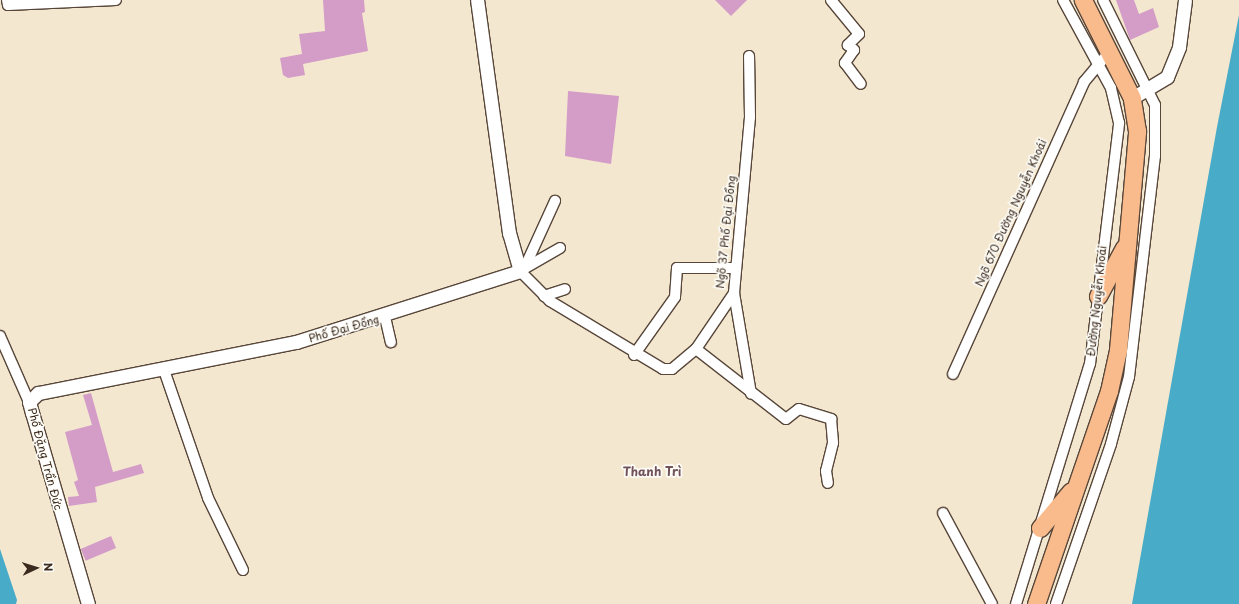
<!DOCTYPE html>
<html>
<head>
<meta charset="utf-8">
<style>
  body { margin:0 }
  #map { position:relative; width:1239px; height:604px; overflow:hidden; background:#f4e7cf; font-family:"Playpen Sans",sans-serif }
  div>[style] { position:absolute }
  .water>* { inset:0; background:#48abc7 }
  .building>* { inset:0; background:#d49dc8; transform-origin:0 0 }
  .roads { filter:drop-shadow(1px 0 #574639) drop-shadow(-1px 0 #574639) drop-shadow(0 1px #574639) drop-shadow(0 -1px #574639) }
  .minor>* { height:10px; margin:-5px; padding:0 5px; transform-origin:5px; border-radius:5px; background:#fff }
  .tertiary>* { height:13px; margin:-6.5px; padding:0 6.5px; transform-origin:6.5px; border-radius:6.5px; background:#fff }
  .primary>* { height:17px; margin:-8.5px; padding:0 8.5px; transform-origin:8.5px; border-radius:8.5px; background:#fabb8c }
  span { translate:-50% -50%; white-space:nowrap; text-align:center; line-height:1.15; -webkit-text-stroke:3.5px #fdfcf7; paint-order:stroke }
  .street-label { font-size:11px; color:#3b2a1e }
  .neighbourhood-label { font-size:12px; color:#71525a; font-weight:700 }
  .north { position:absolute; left:16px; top:548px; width:40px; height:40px; -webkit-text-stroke:3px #fdfcf7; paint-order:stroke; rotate:86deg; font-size:11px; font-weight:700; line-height:16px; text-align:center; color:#3b2a1e }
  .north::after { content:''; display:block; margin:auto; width:14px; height:18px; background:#3b2a1e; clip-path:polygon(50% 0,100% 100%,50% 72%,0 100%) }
</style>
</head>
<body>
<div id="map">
  <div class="water">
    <div style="clip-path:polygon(1239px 15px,1239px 604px,1132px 604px,1217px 127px)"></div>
    <div style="clip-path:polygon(0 549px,17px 600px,16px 604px,0 604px)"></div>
  </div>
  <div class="building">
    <div style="clip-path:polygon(323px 0,364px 0,365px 12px,362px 13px,368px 51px,303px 64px,305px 75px,288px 78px,283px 75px,280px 58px,302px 54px,299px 34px,325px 31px)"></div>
    <div style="clip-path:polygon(715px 0,747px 0,731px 16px)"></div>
    <div style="clip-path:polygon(1116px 0,1134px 0,1139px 14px,1153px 8px,1159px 27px,1130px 40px)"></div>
    <div style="clip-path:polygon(568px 91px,619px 96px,611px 164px,565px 156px)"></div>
    <div style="clip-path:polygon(91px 393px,113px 472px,141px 464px,144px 473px,95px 487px,97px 502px,69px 506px,68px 497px,79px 496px,74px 482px,78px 480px,65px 432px,92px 425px,83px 395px)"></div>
    <div style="left:111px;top:536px;width:13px;height:33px;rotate:67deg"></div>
  </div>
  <div class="roads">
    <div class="minor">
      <div style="left:7px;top:0;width:5px;rotate:79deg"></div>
      <div style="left:8px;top:5px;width:108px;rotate:-2.7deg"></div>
      <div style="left:831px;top:0;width:44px;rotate:50.5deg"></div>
      <div style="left:859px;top:34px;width:16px;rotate:135deg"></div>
      <div style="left:848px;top:45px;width:8px;rotate:40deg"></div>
      <div style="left:854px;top:50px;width:16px;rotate:125deg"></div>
      <div style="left:845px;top:63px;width:26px;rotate:53deg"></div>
      <div style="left:560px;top:248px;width:46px;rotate:150.1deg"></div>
      <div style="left:520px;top:271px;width:42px;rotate:45deg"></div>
      <div style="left:550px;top:301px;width:132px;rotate:31deg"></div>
      <div style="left:663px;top:369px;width:9px"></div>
      <div style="left:672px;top:369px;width:31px;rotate:-40deg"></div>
      <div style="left:696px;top:349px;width:68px;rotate:-55.8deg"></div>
      <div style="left:734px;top:293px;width:177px;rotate:-84.8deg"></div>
      <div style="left:750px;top:117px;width:61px;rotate:-90.9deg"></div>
      <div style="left:524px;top:269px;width:75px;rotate:-65.5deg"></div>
      <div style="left:734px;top:293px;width:102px;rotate:80.4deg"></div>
      <div style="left:544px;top:296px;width:22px;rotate:-18deg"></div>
      <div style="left:385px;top:317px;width:26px;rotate:77deg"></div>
      <div style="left:0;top:336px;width:72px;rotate:66.3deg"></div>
      <div style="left:696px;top:349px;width:114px;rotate:37.9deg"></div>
      <div style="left:786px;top:419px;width:16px;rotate:-38deg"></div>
      <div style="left:799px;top:409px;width:34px;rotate:17deg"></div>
      <div style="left:831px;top:419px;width:24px;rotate:85deg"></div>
      <div style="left:833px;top:443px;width:29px;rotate:104deg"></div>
      <div style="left:826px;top:471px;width:12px;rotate:81deg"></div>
      <div style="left:634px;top:355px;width:71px;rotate:-54.7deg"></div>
      <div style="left:675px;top:297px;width:29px;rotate:-86deg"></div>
      <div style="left:677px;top:268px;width:59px"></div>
      <div style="left:164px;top:370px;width:135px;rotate:71deg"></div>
      <div style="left:208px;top:498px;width:80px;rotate:64.1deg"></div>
      <div style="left:953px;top:374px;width:320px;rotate:-65.8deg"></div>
      <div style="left:1084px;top:82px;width:38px;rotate:-50deg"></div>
      <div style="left:943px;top:513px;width:103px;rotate:61.7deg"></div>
      <div style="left:1016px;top:604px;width:251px;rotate:-72.9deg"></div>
      <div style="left:1090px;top:364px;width:243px;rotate:-83.1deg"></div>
      <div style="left:1119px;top:123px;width:36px;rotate:-103deg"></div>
      <div style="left:1111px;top:88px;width:100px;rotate:-118.6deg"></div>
      <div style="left:1056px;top:604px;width:169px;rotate:-71deg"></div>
      <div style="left:1111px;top:444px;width:69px;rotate:-75deg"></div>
      <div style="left:1129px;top:377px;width:223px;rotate:-83.3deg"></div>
      <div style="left:1155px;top:156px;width:51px;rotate:-90deg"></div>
      <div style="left:1155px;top:105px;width:117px;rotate:-116.3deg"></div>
    </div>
    <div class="tertiary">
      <div style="left:1132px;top:98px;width:41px;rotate:-31deg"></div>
      <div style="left:1167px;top:77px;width:32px;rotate:-68deg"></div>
      <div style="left:1179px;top:47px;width:47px;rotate:-82.7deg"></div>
      <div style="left:88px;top:604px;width:199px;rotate:-106.3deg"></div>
      <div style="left:32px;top:413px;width:11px;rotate:-105deg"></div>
      <div style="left:29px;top:402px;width:13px;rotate:-45deg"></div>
      <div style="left:38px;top:393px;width:263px;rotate:-11.2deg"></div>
      <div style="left:296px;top:342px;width:235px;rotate:-17.6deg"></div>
      <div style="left:520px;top:271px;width:40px;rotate:-106deg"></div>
      <div style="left:509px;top:233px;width:235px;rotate:-97.8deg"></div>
    </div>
    <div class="primary">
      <div style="left:1098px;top:296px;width:55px;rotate:-61.6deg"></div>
      <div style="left:1040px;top:528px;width:48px;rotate:-50deg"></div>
      <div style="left:1036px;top:604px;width:225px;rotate:-71.1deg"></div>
      <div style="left:1109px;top:391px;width:42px;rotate:-77.6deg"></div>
      <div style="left:1118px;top:350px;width:220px;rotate:-85deg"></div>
      <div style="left:1137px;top:131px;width:33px;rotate:-99deg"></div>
      <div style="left:1132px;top:98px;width:110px;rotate:-116.6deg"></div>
    </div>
  </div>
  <div class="street-label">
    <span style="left:1011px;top:213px;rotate:-66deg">Ngõ 670 Đường Nguyễn Khoái</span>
    <span style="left:726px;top:232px;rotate:-84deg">Ngõ 37 Phố Đại Đồng</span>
    <span style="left:1097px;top:301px;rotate:-84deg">Đường Nguyễn Khoái</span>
    <span style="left:344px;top:329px;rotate:-16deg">Phố Đại Đồng</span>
    <span style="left:45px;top:459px;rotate:75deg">Phố Đặng Trần Đức</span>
  </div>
  <div class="neighbourhood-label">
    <span style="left:652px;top:472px">Thanh Trì</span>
  </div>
  <div class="north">N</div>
</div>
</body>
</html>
